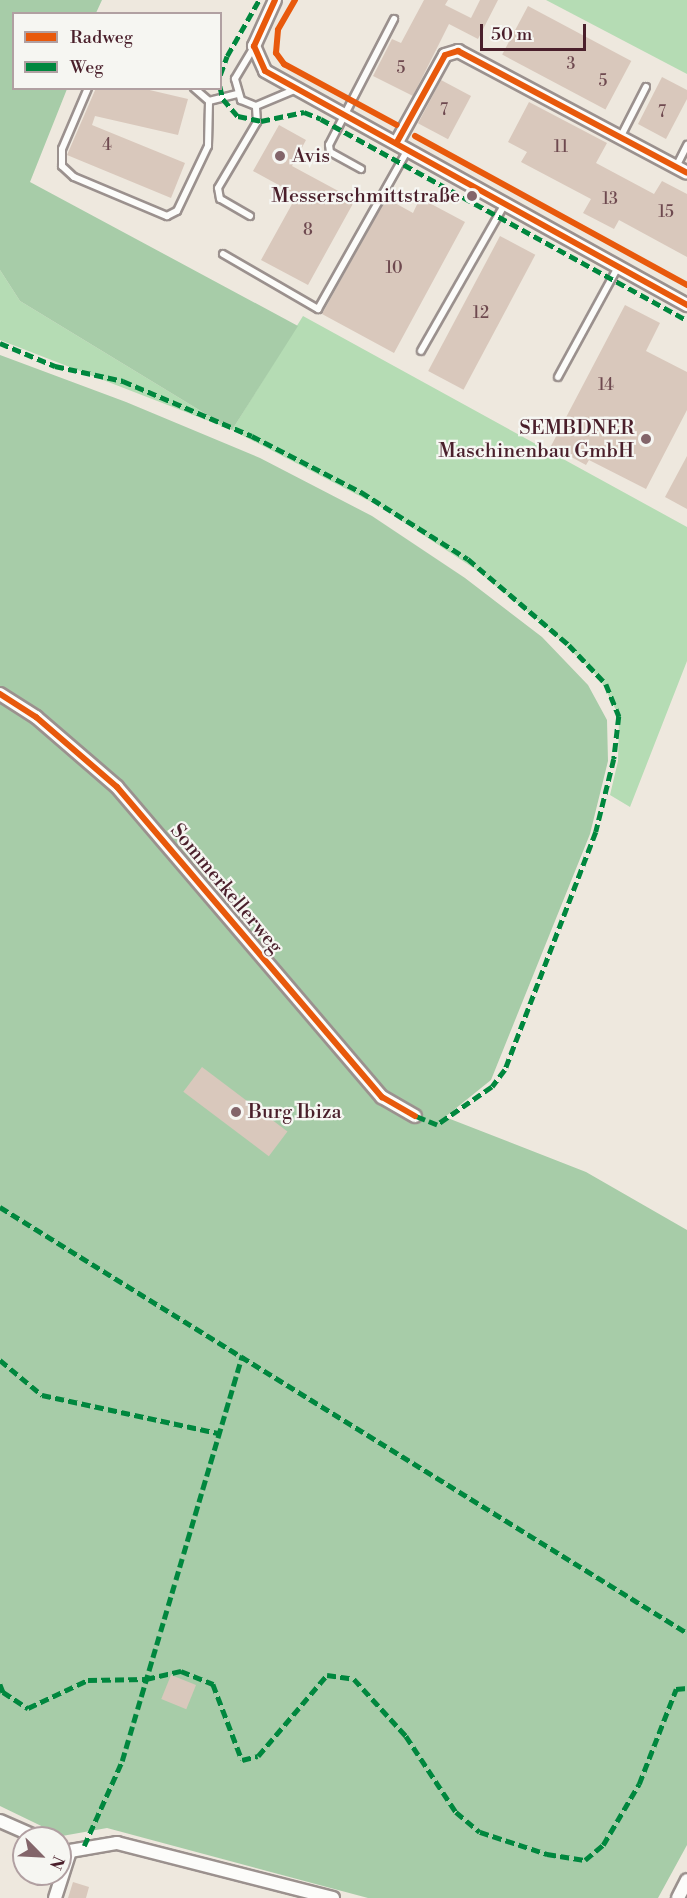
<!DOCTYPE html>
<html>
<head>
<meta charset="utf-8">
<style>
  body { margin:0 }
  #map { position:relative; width:687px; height:1898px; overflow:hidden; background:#eee8de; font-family:"Libre Bodoni",serif }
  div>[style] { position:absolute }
  .green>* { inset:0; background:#b5dcb4 }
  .forest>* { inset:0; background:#a7cca8 }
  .building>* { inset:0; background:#d9c8bc; transform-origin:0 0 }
  .roads { filter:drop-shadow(2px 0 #9b918e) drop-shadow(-2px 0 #9b918e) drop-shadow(0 2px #9b918e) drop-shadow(0 -2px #9b918e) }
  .service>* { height:6px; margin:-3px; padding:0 3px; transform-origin:3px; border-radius:3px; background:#fcfcfa }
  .minor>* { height:12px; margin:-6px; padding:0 6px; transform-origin:6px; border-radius:6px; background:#fcfcfa }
  .quiet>* { height:4.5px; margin-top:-2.25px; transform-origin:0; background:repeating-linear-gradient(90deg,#00873e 0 9px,transparent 0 13.5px) }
  .cycleway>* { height:6px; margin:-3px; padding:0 3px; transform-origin:3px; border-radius:3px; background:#e8590c }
  .dots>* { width:16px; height:16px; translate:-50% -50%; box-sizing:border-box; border:3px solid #f6f6f2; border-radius:50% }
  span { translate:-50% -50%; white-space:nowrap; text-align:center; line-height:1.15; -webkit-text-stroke:4.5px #f6f6f2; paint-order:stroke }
  .number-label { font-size:16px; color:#6e494f }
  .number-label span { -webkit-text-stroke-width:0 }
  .poi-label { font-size:20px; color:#4a1f2b }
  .left { translate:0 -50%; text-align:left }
  .right { translate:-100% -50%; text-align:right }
  .street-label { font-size:20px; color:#4a1f2b }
  .legend { position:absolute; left:12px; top:12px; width:210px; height:78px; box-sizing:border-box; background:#f6f6f2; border:2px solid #b1a0a2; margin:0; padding:8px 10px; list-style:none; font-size:18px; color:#4a1f2b }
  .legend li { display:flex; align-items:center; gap:12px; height:30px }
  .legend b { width:30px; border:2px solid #b1a0a2 }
  .north { position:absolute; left:12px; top:1826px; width:60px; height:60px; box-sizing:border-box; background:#f6f6f2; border:2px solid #b1a0a2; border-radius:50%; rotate:114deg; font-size:16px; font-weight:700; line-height:24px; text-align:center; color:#4a1f2b }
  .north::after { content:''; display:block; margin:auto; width:21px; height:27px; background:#83656a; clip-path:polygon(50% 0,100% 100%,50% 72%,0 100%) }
  .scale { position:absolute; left:480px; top:24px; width:106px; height:27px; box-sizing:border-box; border:3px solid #4a1f2b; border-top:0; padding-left:8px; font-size:18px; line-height:21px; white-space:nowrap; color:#4a1f2b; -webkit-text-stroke:4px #f6f6f2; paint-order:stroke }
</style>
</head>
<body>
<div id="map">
  <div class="green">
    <div style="clip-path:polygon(546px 0,687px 0,687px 74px)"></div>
    <div style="clip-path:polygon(0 270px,20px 301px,232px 430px,303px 316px,687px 527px,687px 661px,630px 807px,610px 795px,618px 761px,619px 716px,600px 679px,550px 630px,475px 569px,379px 506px,232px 430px,0 340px)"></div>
  </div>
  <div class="forest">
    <div style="clip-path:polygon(0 0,102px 0,96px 13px,14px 14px,14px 88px,67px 89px,30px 182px,298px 326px,232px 430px,20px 301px,0 270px)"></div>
    <div style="clip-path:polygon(0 355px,126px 402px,260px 458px,372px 516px,465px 578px,542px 637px,588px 685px,607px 720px,608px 761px,590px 834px,491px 1080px,445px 1117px,586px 1172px,687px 1230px,687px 1845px,658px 1898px,368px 1898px,107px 1828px,62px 1836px,0 1806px)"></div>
  </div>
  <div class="building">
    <div style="clip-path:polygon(424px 0,448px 0,445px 5px,471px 18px,480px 0,498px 0,478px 39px,449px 24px,413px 96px,373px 76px,392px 39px,401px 43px)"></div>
    <div style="left:528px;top:6px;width:117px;height:55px;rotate:28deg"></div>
    <div style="clip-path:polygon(662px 77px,687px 90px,687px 99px,666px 139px,638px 124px)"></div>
    <div style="left:441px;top:80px;width:34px;height:49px;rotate:28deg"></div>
    <div style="clip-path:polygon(96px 88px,141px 88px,188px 99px,178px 135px,95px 116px,92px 125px,185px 163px,171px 198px,67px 155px)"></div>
    <div style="clip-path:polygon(529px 102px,607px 143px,596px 163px,654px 194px,662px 181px,687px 194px,687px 257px,619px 220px,614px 229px,583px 213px,591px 199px,521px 162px,527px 152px,508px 142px)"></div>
    <div style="clip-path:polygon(279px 125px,306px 140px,292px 166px,355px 200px,308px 285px,261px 260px,297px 195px,253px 171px)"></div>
    <div style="clip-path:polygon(386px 198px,413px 213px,420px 198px,465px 222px,394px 353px,322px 314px)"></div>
    <div style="left:500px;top:236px;width:40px;height:153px;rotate:28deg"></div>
    <div style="clip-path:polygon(625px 305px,660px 323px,646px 351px,687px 372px,687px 410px,646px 489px,589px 460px,586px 465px,551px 446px)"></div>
    <div style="clip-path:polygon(687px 456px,687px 509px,665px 497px)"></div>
    <div style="left:202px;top:1067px;width:107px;height:31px;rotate:37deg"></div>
    <div style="left:171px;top:1675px;width:27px;height:26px;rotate:22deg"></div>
    <div style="clip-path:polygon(73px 1882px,89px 1887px,86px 1898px,68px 1898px)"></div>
  </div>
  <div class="roads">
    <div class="service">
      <div style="left:254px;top:47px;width:37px;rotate:121deg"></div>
      <div style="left:235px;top:79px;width:22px;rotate:74deg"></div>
      <div style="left:241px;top:100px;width:16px;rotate:22deg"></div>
      <div style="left:256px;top:106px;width:41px;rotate:-22.8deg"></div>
      <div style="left:88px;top:88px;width:66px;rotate:113.1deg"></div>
      <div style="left:62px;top:149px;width:17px;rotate:90deg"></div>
      <div style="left:62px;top:166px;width:16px;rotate:43deg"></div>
      <div style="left:74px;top:177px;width:101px;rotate:22.8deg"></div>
      <div style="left:167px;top:216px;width:11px;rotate:-27deg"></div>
      <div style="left:177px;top:211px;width:72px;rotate:-64.5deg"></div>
      <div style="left:208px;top:146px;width:45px;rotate:-88.7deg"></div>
      <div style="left:209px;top:101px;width:29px;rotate:-14deg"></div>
      <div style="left:194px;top:88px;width:20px;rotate:41deg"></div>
      <div style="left:621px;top:136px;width:55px;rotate:-63deg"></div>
      <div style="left:676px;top:167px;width:25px;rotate:-63deg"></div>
      <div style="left:361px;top:169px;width:35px;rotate:-151deg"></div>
      <div style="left:330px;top:152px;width:7px;rotate:-98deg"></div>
      <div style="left:329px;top:145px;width:142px;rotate:-62.7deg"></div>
      <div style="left:250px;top:216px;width:34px;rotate:-150deg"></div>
      <div style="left:220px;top:199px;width:11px;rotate:-100deg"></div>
      <div style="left:218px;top:188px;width:77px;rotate:-59.4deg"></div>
      <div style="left:257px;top:122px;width:16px;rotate:-94deg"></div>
      <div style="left:223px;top:254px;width:110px;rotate:30.1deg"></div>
      <div style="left:318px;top:309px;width:184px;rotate:-60.6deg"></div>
      <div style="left:421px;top:351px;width:169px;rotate:-60.3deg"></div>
      <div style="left:558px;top:377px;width:125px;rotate:-61.4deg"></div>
    </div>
    <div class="minor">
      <div style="left:275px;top:0;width:51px;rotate:114.5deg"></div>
      <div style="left:254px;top:46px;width:27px;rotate:66deg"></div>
      <div style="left:265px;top:71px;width:483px;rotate:29deg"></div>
      <div style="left:397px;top:142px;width:99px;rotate:-61.1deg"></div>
      <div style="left:445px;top:55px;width:14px;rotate:-17deg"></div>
      <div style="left:458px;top:51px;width:259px;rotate:28deg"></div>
      <div style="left:0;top:694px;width:43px;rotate:32.6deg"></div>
      <div style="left:36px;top:717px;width:107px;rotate:40.8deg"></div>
      <div style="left:117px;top:787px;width:408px;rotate:49.5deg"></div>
      <div style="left:382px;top:1097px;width:38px;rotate:30deg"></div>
      <div style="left:0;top:1821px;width:43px;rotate:23.6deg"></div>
      <div style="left:70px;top:1851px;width:48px;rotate:-9.7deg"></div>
      <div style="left:117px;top:1843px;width:223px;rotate:14.3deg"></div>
      <div style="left:55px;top:1898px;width:49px;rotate:-72.3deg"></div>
      <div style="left:678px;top:1898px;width:20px;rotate:-63deg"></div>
    </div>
  </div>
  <div class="quiet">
    <div style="left:220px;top:75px;width:20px;rotate:-70deg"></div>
    <div style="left:227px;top:56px;width:64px;rotate:-60.3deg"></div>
    <div style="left:220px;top:86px;width:13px;rotate:77deg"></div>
    <div style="left:223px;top:99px;width:23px;rotate:49deg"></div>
    <div style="left:238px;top:116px;width:24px;rotate:12deg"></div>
    <div style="left:261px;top:121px;width:44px;rotate:-11.8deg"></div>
    <div style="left:304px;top:112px;width:18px;rotate:22deg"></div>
    <div style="left:321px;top:119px;width:418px;rotate:28.8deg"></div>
    <div style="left:0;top:343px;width:60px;rotate:22.7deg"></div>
    <div style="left:55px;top:366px;width:70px;rotate:12.4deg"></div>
    <div style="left:123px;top:381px;width:140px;rotate:23.1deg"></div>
    <div style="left:252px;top:436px;width:123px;rotate:27.2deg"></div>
    <div style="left:361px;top:492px;width:126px;rotate:32.1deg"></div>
    <div style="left:468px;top:559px;width:133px;rotate:40.4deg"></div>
    <div style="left:569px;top:645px;width:54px;rotate:46.5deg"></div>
    <div style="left:606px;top:684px;width:35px;rotate:68deg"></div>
    <div style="left:619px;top:716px;width:43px;rotate:96.6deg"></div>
    <div style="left:614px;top:759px;width:75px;rotate:103.9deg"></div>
    <div style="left:596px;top:832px;width:255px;rotate:110.9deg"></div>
    <div style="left:505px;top:1070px;width:21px;rotate:127deg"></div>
    <div style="left:492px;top:1087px;width:67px;rotate:145.4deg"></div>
    <div style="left:437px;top:1125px;width:24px;rotate:-158deg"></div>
    <div style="left:0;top:1207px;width:808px;rotate:31.8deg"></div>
    <div style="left:0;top:1360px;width:55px;rotate:39.8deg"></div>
    <div style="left:42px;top:1395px;width:180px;rotate:12.2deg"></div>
    <div style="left:0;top:1684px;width:9px;rotate:69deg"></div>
    <div style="left:3px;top:1692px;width:30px;rotate:33deg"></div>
    <div style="left:28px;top:1708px;width:66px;rotate:-25deg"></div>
    <div style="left:88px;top:1680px;width:58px;rotate:-1deg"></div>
    <div style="left:146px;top:1679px;width:36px;rotate:-13deg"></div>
    <div style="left:181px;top:1671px;width:35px;rotate:22deg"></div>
    <div style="left:213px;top:1684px;width:81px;rotate:69.1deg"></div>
    <div style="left:242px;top:1760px;width:16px;rotate:-14deg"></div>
    <div style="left:258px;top:1756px;width:106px;rotate:-49.6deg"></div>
    <div style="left:327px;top:1675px;width:27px;rotate:8deg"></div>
    <div style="left:354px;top:1679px;width:77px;rotate:47.6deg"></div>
    <div style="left:406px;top:1736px;width:91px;rotate:56.7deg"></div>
    <div style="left:456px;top:1812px;width:31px;rotate:40deg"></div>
    <div style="left:480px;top:1832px;width:71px;rotate:18.2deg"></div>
    <div style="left:547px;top:1854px;width:38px;rotate:9deg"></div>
    <div style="left:585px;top:1860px;width:23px;rotate:-40deg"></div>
    <div style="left:603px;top:1845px;width:71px;rotate:-59.5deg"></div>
    <div style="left:639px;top:1784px;width:102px;rotate:-68.7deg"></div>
    <div style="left:676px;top:1689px;width:11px;rotate:-5deg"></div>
    <div style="left:84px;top:1846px;width:93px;rotate:-65.9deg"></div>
    <div style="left:122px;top:1761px;width:423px;rotate:-73.5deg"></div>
  </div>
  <div class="cycleway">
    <div style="left:275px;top:0;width:51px;rotate:114.5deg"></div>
    <div style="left:254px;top:46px;width:27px;rotate:66deg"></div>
    <div style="left:265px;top:71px;width:483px;rotate:29deg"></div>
    <div style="left:295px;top:0;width:34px;rotate:120deg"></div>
    <div style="left:278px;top:30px;width:23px;rotate:95deg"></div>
    <div style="left:276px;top:53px;width:14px;rotate:54deg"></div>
    <div style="left:284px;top:64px;width:128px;rotate:28.4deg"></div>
    <div style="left:415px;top:136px;width:310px;rotate:28.7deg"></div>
    <div style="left:397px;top:142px;width:99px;rotate:-61.1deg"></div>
    <div style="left:445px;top:55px;width:14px;rotate:-17deg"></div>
    <div style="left:458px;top:51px;width:259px;rotate:28deg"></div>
    <div style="left:0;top:694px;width:43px;rotate:32.6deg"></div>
    <div style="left:36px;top:717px;width:107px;rotate:40.8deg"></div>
    <div style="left:117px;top:787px;width:408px;rotate:49.5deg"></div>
    <div style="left:382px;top:1097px;width:38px;rotate:30deg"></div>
  </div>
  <div class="dots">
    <div style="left:280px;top:156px;background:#83656a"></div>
    <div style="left:472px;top:196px;background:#83656a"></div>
    <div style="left:646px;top:439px;background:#83656a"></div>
    <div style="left:236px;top:1112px;background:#83656a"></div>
  </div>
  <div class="number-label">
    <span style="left:571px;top:64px">3</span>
    <span style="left:401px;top:68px">5</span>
    <span style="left:603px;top:81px">5</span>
    <span style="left:444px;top:110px">7</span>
    <span style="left:662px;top:112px">7</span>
    <span style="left:107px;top:145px">4</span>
    <span style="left:561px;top:147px">11</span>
    <span style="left:610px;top:199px">13</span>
    <span style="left:666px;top:212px">15</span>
    <span style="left:308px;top:230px">8</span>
    <span style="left:394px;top:268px">10</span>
    <span style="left:481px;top:313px">12</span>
    <span style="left:606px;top:385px">14</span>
  </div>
  <div class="poi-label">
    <span class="left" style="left:292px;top:156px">Avis</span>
    <span class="right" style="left:460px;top:196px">Messerschmittstraße</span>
    <span class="right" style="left:634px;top:440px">SEMBDNER<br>Maschinenbau GmbH</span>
    <span class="left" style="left:248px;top:1112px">Burg Ibiza</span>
  </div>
  <div class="street-label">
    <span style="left:226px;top:889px;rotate:50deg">Sommerkellerweg</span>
  </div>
  <ul class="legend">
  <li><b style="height:8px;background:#e8590c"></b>Radweg</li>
  <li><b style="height:8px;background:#00873e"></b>Weg</li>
  </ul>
  <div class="north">N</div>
  <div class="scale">50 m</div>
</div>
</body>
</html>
